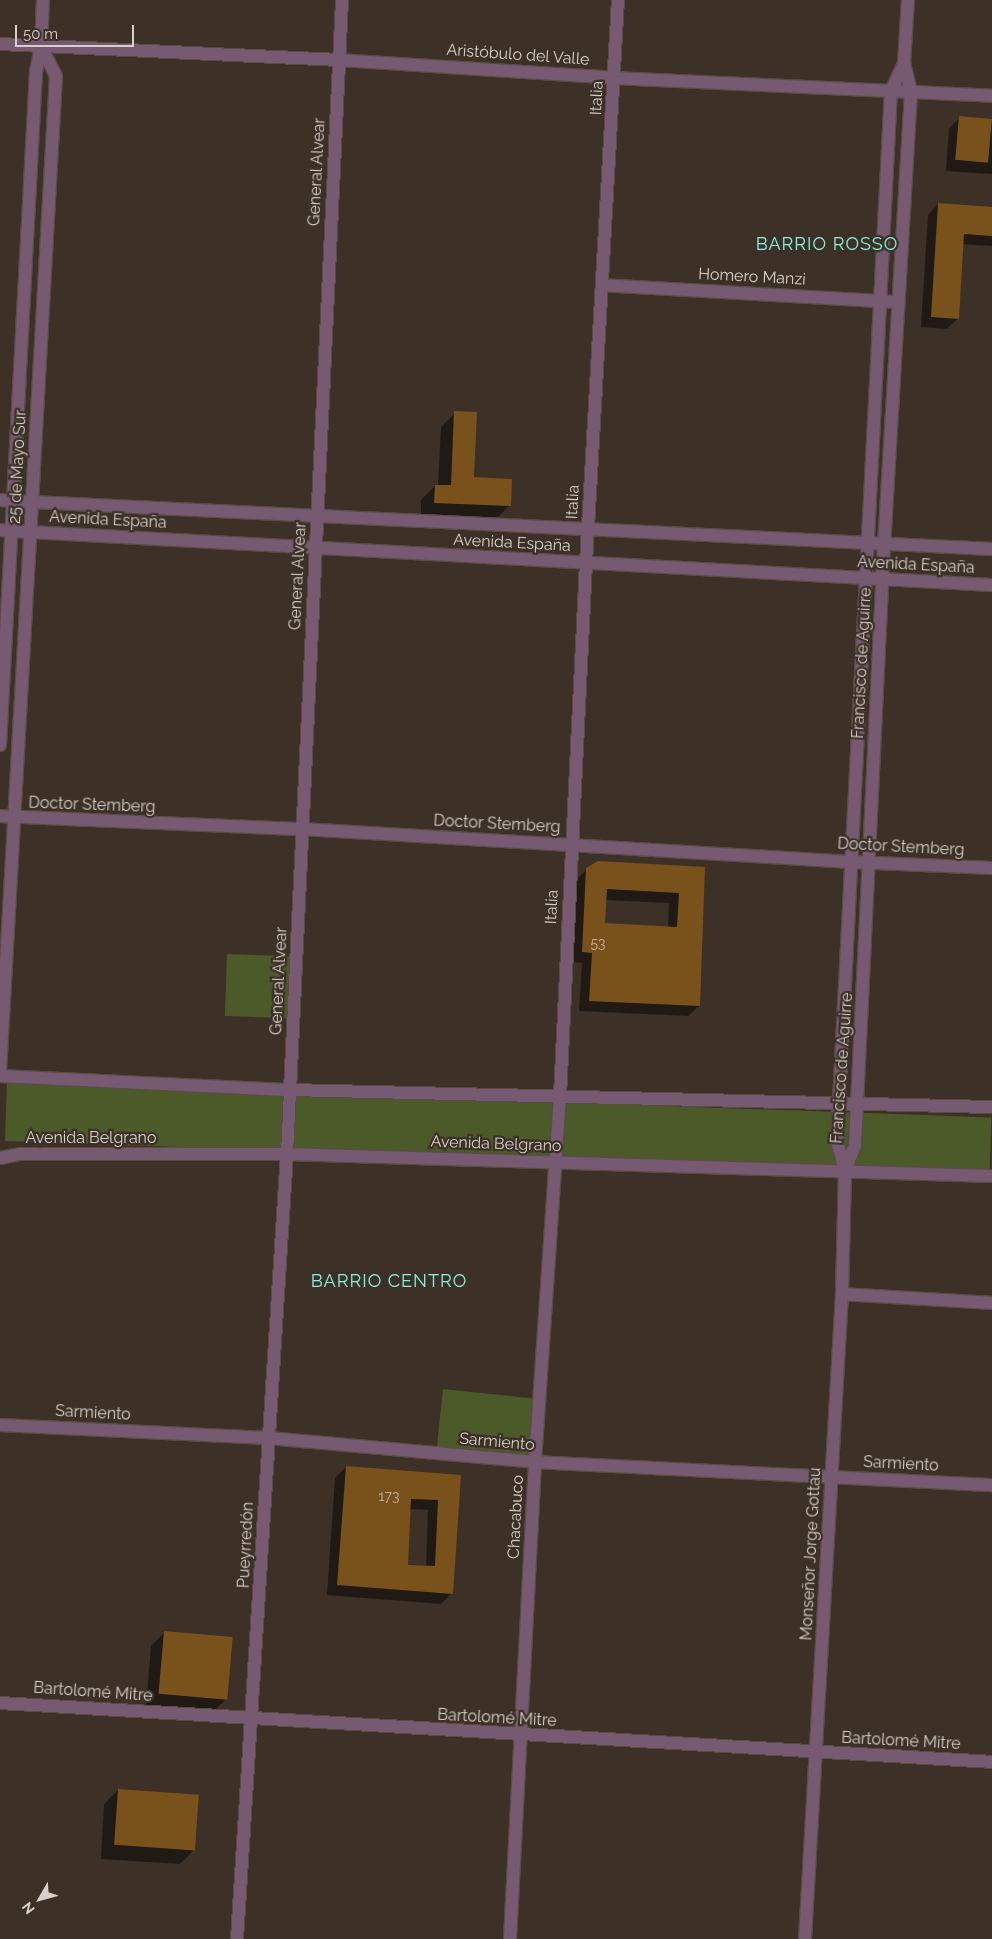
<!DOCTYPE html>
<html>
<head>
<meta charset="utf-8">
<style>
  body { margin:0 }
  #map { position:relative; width:992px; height:1939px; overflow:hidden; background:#3c3027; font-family:Raleway,sans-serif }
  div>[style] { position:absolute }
  .green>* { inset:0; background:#4b5a28; transform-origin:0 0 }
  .shadow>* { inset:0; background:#0007 }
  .building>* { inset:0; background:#79511a; transform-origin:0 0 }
  .roads { filter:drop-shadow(1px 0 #584d44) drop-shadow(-1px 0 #584d44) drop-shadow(0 1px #584d44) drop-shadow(0 -1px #584d44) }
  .minor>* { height:12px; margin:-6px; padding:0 6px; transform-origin:6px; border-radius:6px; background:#755a72 }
  .tertiary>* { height:12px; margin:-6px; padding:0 6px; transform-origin:6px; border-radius:6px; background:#755a72 }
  span { translate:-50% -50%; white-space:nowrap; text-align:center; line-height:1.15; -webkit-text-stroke:4.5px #3c3027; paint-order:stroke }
  .number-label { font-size:14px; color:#c0b09e }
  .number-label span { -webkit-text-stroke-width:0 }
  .street-label { font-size:16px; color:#d7d0ca }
  .neighbourhood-label { font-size:18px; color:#87eddc; letter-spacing:1px }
  .north { position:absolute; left:15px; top:1874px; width:50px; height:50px; -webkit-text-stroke:4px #3c3027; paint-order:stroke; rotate:232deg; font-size:14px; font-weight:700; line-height:20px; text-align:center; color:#d7d0ca }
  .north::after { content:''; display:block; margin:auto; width:18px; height:22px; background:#d7d0ca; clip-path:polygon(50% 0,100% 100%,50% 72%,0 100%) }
  .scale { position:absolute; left:15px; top:25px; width:119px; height:22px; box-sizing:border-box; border:2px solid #d7d0ca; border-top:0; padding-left:6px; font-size:15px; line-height:18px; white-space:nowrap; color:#d7d0ca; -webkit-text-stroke:4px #3c3027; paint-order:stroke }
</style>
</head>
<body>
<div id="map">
  <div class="green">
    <div style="left:227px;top:954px;width:67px;height:62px;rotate:2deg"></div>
    <div style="left:7px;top:1083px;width:985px;height:58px;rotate:2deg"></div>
    <div style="left:443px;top:1389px;width:98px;height:59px;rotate:6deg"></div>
  </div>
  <div class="shadow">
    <div style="clip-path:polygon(960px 118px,992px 120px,992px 174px,946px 171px,949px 128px)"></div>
    <div style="clip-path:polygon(938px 204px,992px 208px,992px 246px,962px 244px,958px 318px,947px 329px,921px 327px,928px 215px)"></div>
    <div style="clip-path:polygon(455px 413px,473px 478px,509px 506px,495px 520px,421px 516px,421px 500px,435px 486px,438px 486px,441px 427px)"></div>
    <div style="clip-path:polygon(evenodd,587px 869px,703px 869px,699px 1006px,688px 1016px,579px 1011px,582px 963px,572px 962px,576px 880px,587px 869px,605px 900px,669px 903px,668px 928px,604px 924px,605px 900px)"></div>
    <div style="clip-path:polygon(evenodd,346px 1467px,460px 1476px,452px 1593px,441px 1604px,327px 1595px,335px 1478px,346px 1467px,410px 1509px,428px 1510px,426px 1567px,407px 1566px,410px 1509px)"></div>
    <div style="clip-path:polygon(165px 1632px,226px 1699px,212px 1713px,146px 1708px,151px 1646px)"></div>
    <div style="clip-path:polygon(118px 1790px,194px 1850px,180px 1864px,101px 1859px,104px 1804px)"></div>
  </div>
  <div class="building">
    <div style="left:959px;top:116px;width:33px;height:44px;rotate:5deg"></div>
    <div style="clip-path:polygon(938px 203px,992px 207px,992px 236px,964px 234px,959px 319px,931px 317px)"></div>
    <div style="clip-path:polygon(454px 411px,477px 412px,474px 477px,512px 479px,511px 506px,434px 503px,435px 485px,451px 485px)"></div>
    <div style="clip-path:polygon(evenodd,598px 861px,705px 867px,700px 1006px,589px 1001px,592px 953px,582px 952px,586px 868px,598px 861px,607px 889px,679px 893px,677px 927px,605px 923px,607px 889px)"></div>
    <div style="clip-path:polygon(evenodd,346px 1466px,461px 1475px,453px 1594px,337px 1585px,346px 1466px,411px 1499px,438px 1500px,435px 1566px,408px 1565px,411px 1499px)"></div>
    <div style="left:164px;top:1631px;width:69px;height:63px;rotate:5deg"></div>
    <div style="left:118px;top:1789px;width:81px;height:56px;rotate:4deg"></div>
  </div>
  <div class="roads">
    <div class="minor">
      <div style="left:0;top:44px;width:339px;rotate:2.7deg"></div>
      <div style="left:339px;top:60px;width:276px;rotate:3.7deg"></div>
      <div style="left:614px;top:78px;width:378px;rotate:2.7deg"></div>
      <div style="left:904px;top:63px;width:63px;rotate:-86.4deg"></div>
      <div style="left:602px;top:285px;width:297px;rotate:3.3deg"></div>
      <div style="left:0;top:500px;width:32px;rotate:4deg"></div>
      <div style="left:0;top:530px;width:30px;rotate:4deg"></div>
      <div style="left:0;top:816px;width:302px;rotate:2.5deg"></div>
      <div style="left:302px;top:829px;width:550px;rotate:3.44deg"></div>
      <div style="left:851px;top:862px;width:141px;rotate:2.4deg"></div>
      <div style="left:842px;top:1294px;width:150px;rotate:3.4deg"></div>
      <div style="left:0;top:1425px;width:268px;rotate:2.8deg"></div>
      <div style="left:268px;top:1438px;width:268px;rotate:5.1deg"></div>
      <div style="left:535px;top:1462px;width:458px;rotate:2.9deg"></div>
      <div style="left:0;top:1703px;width:994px;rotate:3.4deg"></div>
      <div style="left:237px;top:1939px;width:787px;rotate:-86.36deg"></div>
      <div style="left:287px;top:1154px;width:1155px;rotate:-87.27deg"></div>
      <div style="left:510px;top:1939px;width:478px;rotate:-87deg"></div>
      <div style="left:535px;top:1462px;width:367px;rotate:-86.1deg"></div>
      <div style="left:560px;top:1096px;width:534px;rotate:-87.21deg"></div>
      <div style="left:586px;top:563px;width:564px;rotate:-86.75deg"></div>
      <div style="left:805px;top:1939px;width:646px;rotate:-86.72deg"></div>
      <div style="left:842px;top:1294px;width:123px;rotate:-88.6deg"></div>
    </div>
    <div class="tertiary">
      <div style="left:904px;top:63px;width:30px;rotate:76deg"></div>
      <div style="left:911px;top:92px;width:453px;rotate:93.4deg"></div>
      <div style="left:884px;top:544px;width:602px;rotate:92.76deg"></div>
      <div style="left:855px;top:1145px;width:28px;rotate:111deg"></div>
      <div style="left:845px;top:1171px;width:31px;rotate:-105deg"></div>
      <div style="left:837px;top:1141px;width:1051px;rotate:-87.06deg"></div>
      <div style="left:891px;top:91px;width:31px;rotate:-65deg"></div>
      <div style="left:32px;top:502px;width:961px;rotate:2.8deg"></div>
      <div style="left:30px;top:532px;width:963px;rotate:3.15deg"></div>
      <div style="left:0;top:745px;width:674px;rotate:-86.94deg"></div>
      <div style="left:36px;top:72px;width:25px;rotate:-79deg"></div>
      <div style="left:41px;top:47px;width:47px;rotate:-87.6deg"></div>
      <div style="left:0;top:1071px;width:997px;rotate:-86.78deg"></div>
      <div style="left:56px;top:76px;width:33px;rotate:-117deg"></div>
      <div style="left:0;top:1076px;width:290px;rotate:2.8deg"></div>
      <div style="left:290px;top:1090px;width:702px;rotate:1.39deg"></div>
      <div style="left:0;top:1158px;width:20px;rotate:-11deg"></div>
      <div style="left:20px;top:1154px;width:267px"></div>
      <div style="left:287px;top:1154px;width:705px;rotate:1.79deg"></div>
    </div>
  </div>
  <div class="number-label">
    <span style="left:598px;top:943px">53</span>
    <span style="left:389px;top:1496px">173</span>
  </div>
  <div class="street-label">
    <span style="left:518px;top:55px;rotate:4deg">Aristóbulo del Valle</span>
    <span style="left:597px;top:98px;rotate:-87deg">Italia</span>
    <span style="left:317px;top:172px;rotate:-87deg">General Alvear</span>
    <span style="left:752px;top:277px;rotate:3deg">Homero Manzi</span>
    <span style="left:18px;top:467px;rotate:-87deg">25 de Mayo Sur</span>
    <span style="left:573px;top:502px;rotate:-87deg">Italia</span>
    <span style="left:108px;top:520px;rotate:3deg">Avenida España</span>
    <span style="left:512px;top:543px;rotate:3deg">Avenida España</span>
    <span style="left:916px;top:565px;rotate:3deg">Avenida España</span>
    <span style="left:298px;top:576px;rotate:-87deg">General Alvear</span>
    <span style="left:862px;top:663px;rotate:-87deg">Francisco de Aguirre</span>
    <span style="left:92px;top:805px;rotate:2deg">Doctor Stemberg</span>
    <span style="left:497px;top:824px;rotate:3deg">Doctor Stemberg</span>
    <span style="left:901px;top:847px;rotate:3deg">Doctor Stemberg</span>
    <span style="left:552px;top:907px;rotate:-87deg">Italia</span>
    <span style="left:279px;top:981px;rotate:-87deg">General Alvear</span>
    <span style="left:842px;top:1068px;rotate:-86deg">Francisco de Aguirre</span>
    <span style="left:91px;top:1138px">Avenida Belgrano</span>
    <span style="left:496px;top:1144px;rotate:2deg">Avenida Belgrano</span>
    <span style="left:93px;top:1413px;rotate:3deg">Sarmiento</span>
    <span style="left:497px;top:1442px;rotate:5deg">Sarmiento</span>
    <span style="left:901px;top:1464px;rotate:3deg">Sarmiento</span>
    <span style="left:516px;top:1517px;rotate:-87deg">Chacabuco</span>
    <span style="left:246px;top:1545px;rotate:-87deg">Pueyrredón</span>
    <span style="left:811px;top:1554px;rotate:-87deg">Monseñor Jorge Gottau</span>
    <span style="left:93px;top:1692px;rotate:4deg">Bartolomé Mitre</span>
    <span style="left:497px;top:1718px;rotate:3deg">Bartolomé Mitre</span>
    <span style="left:901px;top:1741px;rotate:3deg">Bartolomé Mitre</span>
  </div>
  <div class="neighbourhood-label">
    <span style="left:827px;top:244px">BARRIO ROSSO</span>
    <span style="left:389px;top:1281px">BARRIO CENTRO</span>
  </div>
  <div class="north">N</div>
  <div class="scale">50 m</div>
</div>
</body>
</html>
